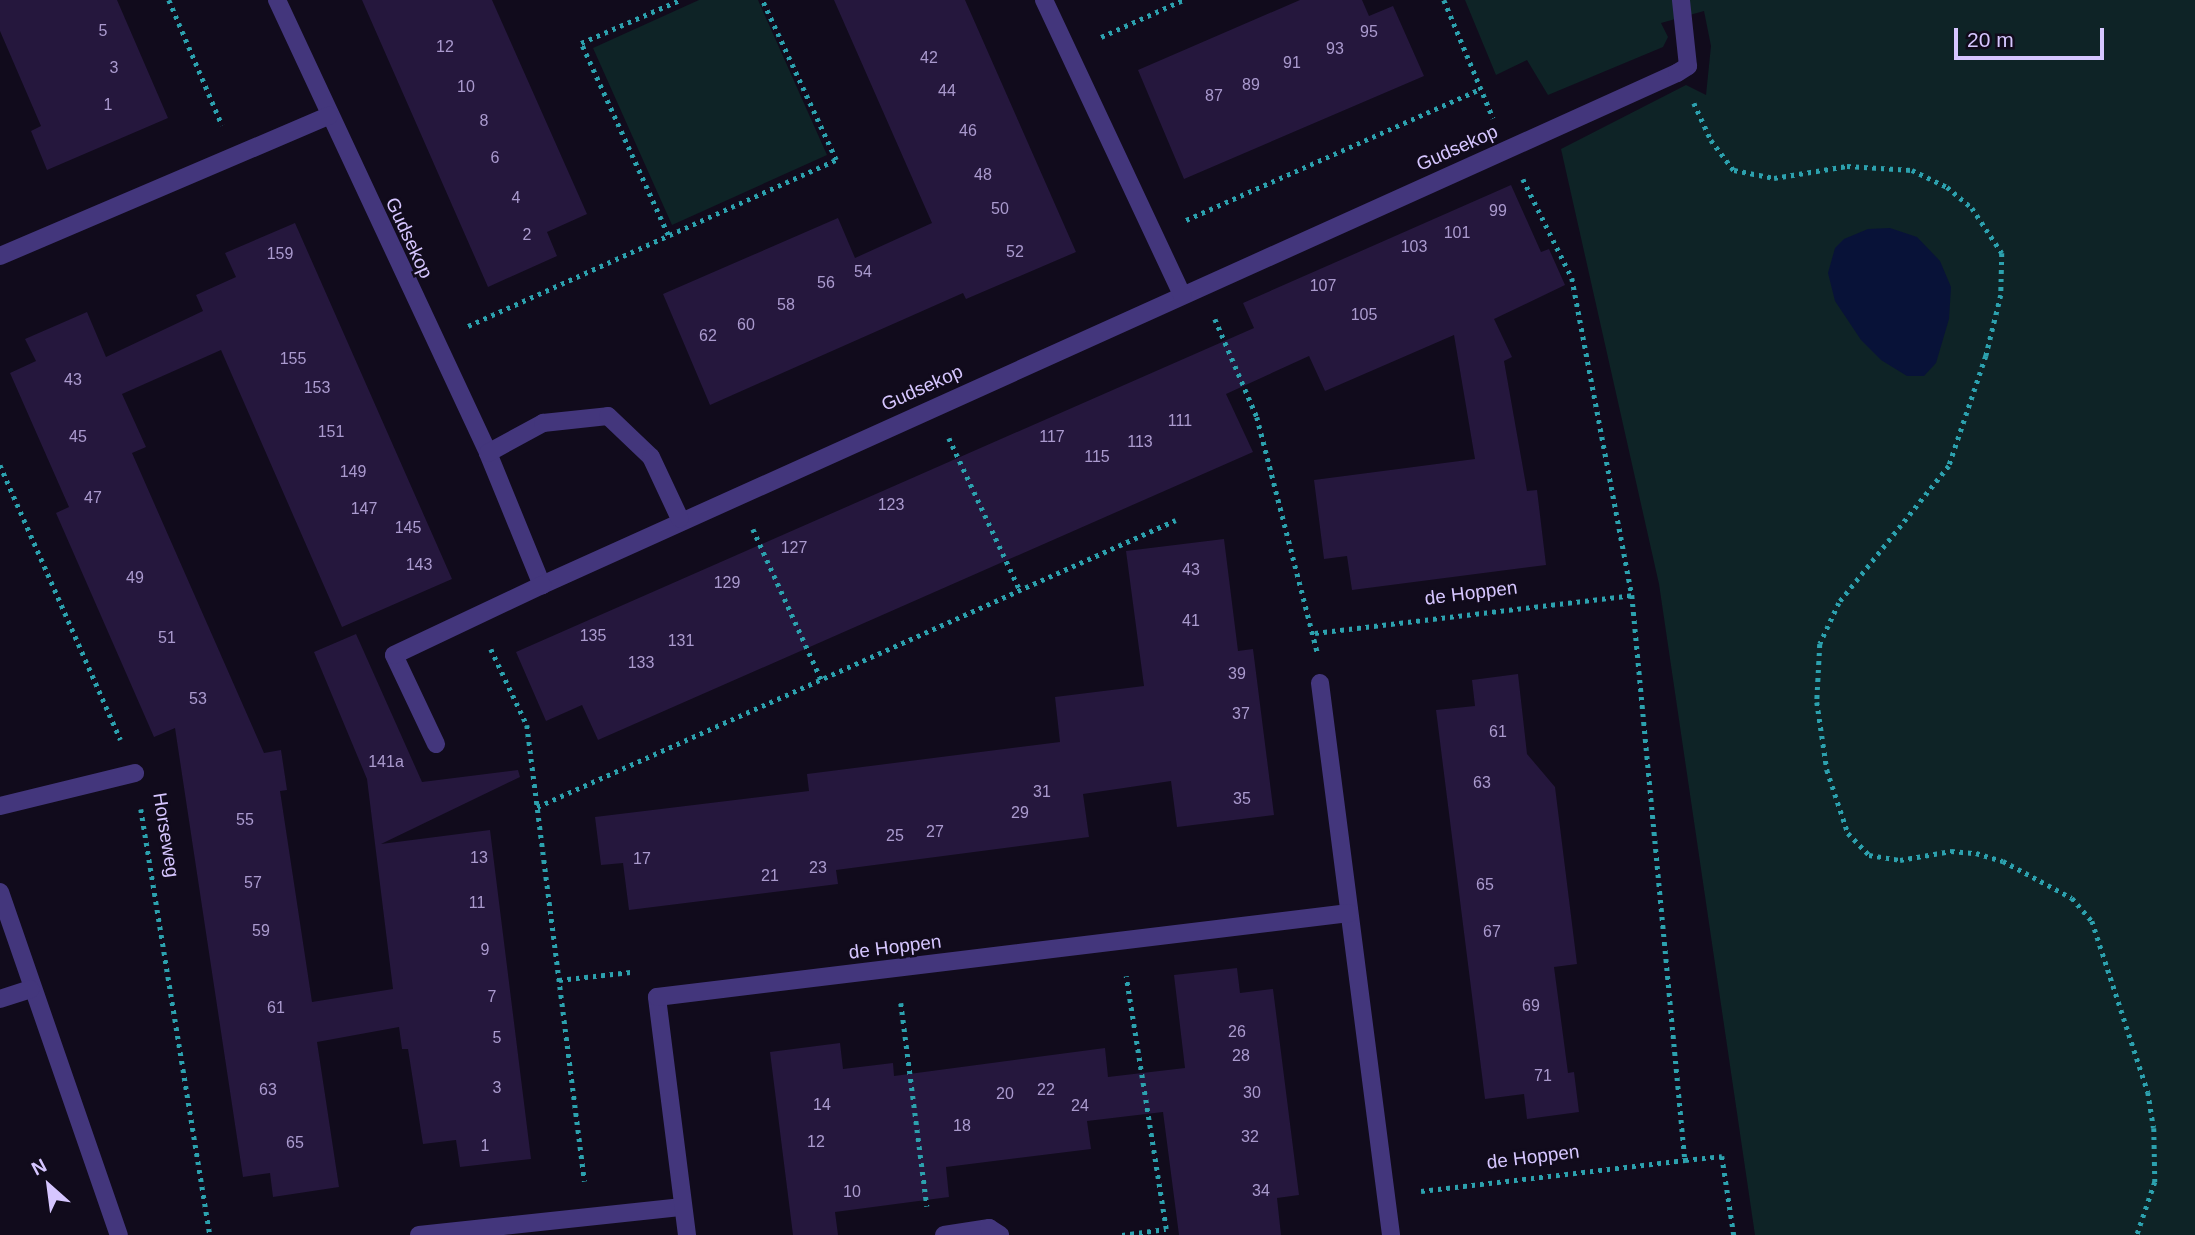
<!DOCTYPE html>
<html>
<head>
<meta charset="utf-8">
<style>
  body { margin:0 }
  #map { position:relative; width:2195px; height:1235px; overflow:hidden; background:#110b1c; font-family:Arial,sans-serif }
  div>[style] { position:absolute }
  .green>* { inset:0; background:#0e2326 }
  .water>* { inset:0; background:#081238 }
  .building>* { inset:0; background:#25173d }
  .path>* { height:4.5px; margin-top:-2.25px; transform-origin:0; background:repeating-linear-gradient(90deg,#2ca1ae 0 3.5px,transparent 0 8.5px) }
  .minor>* { height:18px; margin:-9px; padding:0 9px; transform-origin:9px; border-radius:9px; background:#43367c }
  span { translate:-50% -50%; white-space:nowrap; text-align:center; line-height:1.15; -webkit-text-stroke:5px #110b1c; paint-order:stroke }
  .number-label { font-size:16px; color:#aa9ace }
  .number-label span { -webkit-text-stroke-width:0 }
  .street-label { font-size:19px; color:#d6c6ff }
  .north { position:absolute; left:14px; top:1151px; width:70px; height:70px; -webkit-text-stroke:5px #110b1c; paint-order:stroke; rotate:332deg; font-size:19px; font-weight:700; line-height:28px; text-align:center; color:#d6c6ff }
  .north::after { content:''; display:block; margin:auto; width:24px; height:32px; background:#d6c6ff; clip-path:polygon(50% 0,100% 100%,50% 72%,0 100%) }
  .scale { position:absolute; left:1954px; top:28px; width:150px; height:32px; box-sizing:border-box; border:4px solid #d6c6ff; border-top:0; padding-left:9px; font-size:21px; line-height:24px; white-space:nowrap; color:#d6c6ff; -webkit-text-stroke:5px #110b1c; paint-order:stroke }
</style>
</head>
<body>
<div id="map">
  <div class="green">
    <div style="clip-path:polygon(699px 0,758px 0,827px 155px,672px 225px,593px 48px)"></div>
    <div style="clip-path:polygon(1465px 0,2195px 0,2195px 1235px,1755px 1235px,1659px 584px,1561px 149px,1686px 85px,1706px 95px,1711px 46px,1704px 11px,1661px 23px,1668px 37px,1663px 47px,1548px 95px,1527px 60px,1496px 75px)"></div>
  </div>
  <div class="water">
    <div style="clip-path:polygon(1890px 228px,1917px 237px,1940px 261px,1951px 287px,1949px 319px,1936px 363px,1924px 376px,1907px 376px,1881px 360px,1861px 340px,1835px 301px,1828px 273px,1835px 248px,1844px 239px,1868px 229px)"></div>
  </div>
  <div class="building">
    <div style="clip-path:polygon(0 0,117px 0,168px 118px,47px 170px,31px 131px,41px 126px,0 31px)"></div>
    <div style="clip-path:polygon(362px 0,492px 0,587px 214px,547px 232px,557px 256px,488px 287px)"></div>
    <div style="clip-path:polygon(834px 0,965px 0,1076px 252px,966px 299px,963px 293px,710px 405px,663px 294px,838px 218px,855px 258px,932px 223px)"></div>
    <div style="clip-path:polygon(1300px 0,1362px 0,1369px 16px,1393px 6px,1424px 76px,1184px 179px,1138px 70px)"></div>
    <div style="clip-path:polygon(1511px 185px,1541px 252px,1549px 249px,1565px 285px,1494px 319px,1512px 357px,1504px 361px,1527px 491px,1537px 490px,1546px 565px,1352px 590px,1347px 556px,1324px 559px,1314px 480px,1475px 459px,1454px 335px,1325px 391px,1309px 356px,1226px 394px,1253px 452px,598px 740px,582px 705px,546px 721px,516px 652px,1254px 328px,1243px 303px)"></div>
    <div style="clip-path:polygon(295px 223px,452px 579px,342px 627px,221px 350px,122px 394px,146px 447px,132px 453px,264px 753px,281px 750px,287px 790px,280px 791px,312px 1002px,393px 989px,367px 779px,314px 652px,356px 634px,422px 782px,518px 770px,520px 777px,381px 844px,490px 830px,531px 1159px,460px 1167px,456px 1140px,423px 1144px,408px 1049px,402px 1049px,399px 1027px,317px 1042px,339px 1187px,273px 1197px,270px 1173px,243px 1177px,175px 728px,154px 737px,56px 513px,69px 507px,10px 373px,36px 361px,25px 339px,87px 312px,106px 357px,203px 311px,196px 295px,236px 277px,225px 253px)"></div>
    <div style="clip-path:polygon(1224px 539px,1238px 651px,1253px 649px,1274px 815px,1177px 827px,1171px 781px,1083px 794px,1089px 837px,836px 870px,838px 884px,629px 910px,623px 863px,601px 865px,595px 817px,809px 791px,807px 774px,1060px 742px,1055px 697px,1144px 686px,1126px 551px)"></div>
    <div style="clip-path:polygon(1518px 674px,1527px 754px,1555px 787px,1577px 964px,1554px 967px,1568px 1073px,1574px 1072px,1579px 1112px,1527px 1119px,1524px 1094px,1485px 1099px,1436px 710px,1475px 706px,1472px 680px)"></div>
    <div style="clip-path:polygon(1237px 968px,1240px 993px,1273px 989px,1299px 1195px,1277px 1198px,1281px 1235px,1179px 1235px,1163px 1112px,1087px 1121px,1091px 1149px,946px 1167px,949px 1197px,835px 1212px,838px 1235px,793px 1235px,770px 1052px,840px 1043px,843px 1069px,893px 1063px,894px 1076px,1105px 1048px,1108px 1077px,1185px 1068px,1174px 975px)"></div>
  </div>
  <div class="path">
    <div style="left:169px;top:0;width:136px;rotate:67deg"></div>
    <div style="left:1444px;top:0;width:128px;rotate:67.4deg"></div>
    <div style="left:1101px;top:37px;width:90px;rotate:-24.3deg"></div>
    <div style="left:1694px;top:103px;width:41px;rotate:65.3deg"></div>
    <div style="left:1711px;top:140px;width:38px;rotate:53deg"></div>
    <div style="left:1734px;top:170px;width:41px;rotate:11.3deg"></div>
    <div style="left:1774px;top:178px;width:74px;rotate:-9.3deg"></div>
    <div style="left:1847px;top:166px;width:65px;rotate:3.5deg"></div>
    <div style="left:1912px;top:170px;width:39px;rotate:26deg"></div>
    <div style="left:1947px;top:187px;width:33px;rotate:40deg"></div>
    <div style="left:1972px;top:208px;width:54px;rotate:56.3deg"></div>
    <div style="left:2002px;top:253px;width:42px;rotate:91.4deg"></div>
    <div style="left:2001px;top:295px;width:63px;rotate:103.8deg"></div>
    <div style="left:1986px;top:356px;width:116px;rotate:108.6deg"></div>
    <div style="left:1949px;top:466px;width:176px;rotate:128.8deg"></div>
    <div style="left:1839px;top:603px;width:45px;rotate:114.9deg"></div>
    <div style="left:1820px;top:644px;width:58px;rotate:93deg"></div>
    <div style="left:1817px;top:702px;width:69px;rotate:81.6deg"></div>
    <div style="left:1827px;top:770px;width:66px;rotate:71.6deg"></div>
    <div style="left:1848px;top:833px;width:30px;rotate:46deg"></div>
    <div style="left:1869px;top:855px;width:31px;rotate:9deg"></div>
    <div style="left:1900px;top:860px;width:52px;rotate:-10deg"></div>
    <div style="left:1951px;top:851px;width:25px;rotate:5deg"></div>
    <div style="left:1976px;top:853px;width:28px;rotate:17deg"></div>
    <div style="left:2003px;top:861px;width:78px;rotate:28.2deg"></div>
    <div style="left:2072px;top:898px;width:30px;rotate:49deg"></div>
    <div style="left:2092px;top:921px;width:180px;rotate:71.9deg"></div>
    <div style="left:2148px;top:1092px;width:36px;rotate:81deg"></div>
    <div style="left:2154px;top:1128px;width:54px;rotate:88.9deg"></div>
    <div style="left:2155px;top:1182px;width:56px;rotate:108.8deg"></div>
    <div style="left:1523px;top:179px;width:110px;rotate:63.7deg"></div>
    <div style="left:1572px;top:278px;width:323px;rotate:79.3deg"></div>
    <div style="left:1632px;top:595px;width:567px;rotate:84.64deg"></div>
    <div style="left:1685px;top:1160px;width:37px;rotate:-6deg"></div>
    <div style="left:1722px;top:1156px;width:80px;rotate:81.4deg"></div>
    <div style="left:1186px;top:220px;width:322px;rotate:-24deg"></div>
    <div style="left:668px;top:235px;width:211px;rotate:-114.4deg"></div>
    <div style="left:581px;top:43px;width:108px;rotate:-23.5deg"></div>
    <div style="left:1215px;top:319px;width:107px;rotate:66.8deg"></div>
    <div style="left:1257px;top:417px;width:242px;rotate:75.6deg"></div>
    <div style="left:468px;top:326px;width:404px;rotate:-24.3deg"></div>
    <div style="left:836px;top:160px;width:176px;rotate:-114.8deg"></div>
    <div style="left:949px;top:438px;width:168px;rotate:65deg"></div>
    <div style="left:0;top:465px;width:300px;rotate:66.3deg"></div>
    <div style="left:753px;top:529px;width:165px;rotate:65.6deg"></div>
    <div style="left:1315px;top:633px;width:319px;rotate:-6.8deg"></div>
    <div style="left:491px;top:649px;width:84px;rotate:64.7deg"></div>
    <div style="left:527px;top:725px;width:460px;rotate:82.8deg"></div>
    <div style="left:537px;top:807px;width:700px;rotate:-24.19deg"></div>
    <div style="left:141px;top:809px;width:432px;rotate:80.8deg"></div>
    <div style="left:559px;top:980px;width:72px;rotate:-6.3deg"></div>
    <div style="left:901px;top:1003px;width:205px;rotate:82.7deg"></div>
    <div style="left:1421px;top:1191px;width:266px;rotate:-6.7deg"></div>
    <div style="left:1122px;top:1235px;width:44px;rotate:-7.8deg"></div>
    <div style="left:1166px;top:1229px;width:256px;rotate:-99deg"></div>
  </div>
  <div class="minor">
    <div style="left:277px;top:0;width:500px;rotate:65deg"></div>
    <div style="left:488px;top:453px;width:143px;rotate:67.8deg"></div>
    <div style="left:542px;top:585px;width:1245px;rotate:-24.28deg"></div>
    <div style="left:1677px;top:73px;width:13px;rotate:-32deg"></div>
    <div style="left:1688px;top:66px;width:66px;rotate:-96.1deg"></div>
    <div style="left:1044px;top:0;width:326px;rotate:64.9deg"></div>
    <div style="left:0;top:256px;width:358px;rotate:-23.1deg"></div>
    <div style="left:488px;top:453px;width:63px;rotate:-28.6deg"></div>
    <div style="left:543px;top:423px;width:65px;rotate:-6.1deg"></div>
    <div style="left:608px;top:416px;width:59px;rotate:43.6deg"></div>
    <div style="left:651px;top:457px;width:68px;rotate:64.9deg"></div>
    <div style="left:1320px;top:683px;width:557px;rotate:82.67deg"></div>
    <div style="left:436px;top:744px;width:98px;rotate:-115.3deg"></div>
    <div style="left:394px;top:655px;width:164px;rotate:-25.3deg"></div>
    <div style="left:0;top:806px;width:139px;rotate:-13.7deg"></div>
    <div style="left:0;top:892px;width:363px;rotate:70.9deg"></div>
    <div style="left:0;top:999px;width:32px;rotate:-18deg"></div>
    <div style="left:419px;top:1235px;width:265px;rotate:-6.1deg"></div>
    <div style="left:687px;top:1235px;width:240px;rotate:-97.2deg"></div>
    <div style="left:657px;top:997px;width:697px;rotate:-6.92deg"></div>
    <div style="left:944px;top:1235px;width:46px;rotate:-8.8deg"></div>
    <div style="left:989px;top:1228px;width:13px;rotate:32deg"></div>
  </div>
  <div class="number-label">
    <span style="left:103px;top:31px">5</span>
    <span style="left:1369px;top:32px">95</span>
    <span style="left:445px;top:47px">12</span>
    <span style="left:1335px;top:49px">93</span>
    <span style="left:929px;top:58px">42</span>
    <span style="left:1292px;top:63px">91</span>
    <span style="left:114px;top:68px">3</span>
    <span style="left:1251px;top:85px">89</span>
    <span style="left:466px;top:87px">10</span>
    <span style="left:947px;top:91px">44</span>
    <span style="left:1214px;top:96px">87</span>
    <span style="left:108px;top:105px">1</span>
    <span style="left:484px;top:121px">8</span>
    <span style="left:968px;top:131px">46</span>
    <span style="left:495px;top:158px">6</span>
    <span style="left:983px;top:175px">48</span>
    <span style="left:516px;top:198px">4</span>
    <span style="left:1000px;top:209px">50</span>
    <span style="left:1498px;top:211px">99</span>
    <span style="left:1457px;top:233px">101</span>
    <span style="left:527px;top:235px">2</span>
    <span style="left:1414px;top:247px">103</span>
    <span style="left:1015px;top:252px">52</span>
    <span style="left:280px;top:254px">159</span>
    <span style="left:863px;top:272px">54</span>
    <span style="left:826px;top:283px">56</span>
    <span style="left:1323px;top:286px">107</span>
    <span style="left:786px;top:305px">58</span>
    <span style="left:1364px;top:315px">105</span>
    <span style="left:746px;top:325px">60</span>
    <span style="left:708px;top:336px">62</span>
    <span style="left:293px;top:359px">155</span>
    <span style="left:73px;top:380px">43</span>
    <span style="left:317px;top:388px">153</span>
    <span style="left:1180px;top:421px">111</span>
    <span style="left:331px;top:432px">151</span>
    <span style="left:78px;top:437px">45</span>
    <span style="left:1052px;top:437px">117</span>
    <span style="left:1140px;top:442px">113</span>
    <span style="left:1097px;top:457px">115</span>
    <span style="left:353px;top:472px">149</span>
    <span style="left:93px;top:498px">47</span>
    <span style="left:891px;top:505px">123</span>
    <span style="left:364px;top:509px">147</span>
    <span style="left:408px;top:528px">145</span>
    <span style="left:794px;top:548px">127</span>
    <span style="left:419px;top:565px">143</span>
    <span style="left:1191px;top:570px">43</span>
    <span style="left:135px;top:578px">49</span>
    <span style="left:727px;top:583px">129</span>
    <span style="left:1191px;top:621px">41</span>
    <span style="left:593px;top:636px">135</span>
    <span style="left:167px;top:638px">51</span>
    <span style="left:681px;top:641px">131</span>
    <span style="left:641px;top:663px">133</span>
    <span style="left:1237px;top:674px">39</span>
    <span style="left:198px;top:699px">53</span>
    <span style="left:1241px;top:714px">37</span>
    <span style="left:1498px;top:732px">61</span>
    <span style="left:386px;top:762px">141a</span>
    <span style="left:1482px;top:783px">63</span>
    <span style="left:1042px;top:792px">31</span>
    <span style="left:1242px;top:799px">35</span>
    <span style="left:1020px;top:813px">29</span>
    <span style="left:245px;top:820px">55</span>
    <span style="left:935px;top:832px">27</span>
    <span style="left:895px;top:836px">25</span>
    <span style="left:479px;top:858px">13</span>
    <span style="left:642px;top:859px">17</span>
    <span style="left:818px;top:868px">23</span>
    <span style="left:770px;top:876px">21</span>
    <span style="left:253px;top:883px">57</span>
    <span style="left:1485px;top:885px">65</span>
    <span style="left:477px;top:903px">11</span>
    <span style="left:261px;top:931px">59</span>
    <span style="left:1492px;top:932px">67</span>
    <span style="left:485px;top:950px">9</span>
    <span style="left:492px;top:997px">7</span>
    <span style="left:1531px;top:1006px">69</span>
    <span style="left:276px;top:1008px">61</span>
    <span style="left:1237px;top:1032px">26</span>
    <span style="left:497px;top:1038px">5</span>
    <span style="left:1241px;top:1056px">28</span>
    <span style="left:1543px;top:1076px">71</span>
    <span style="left:497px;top:1088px">3</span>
    <span style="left:268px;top:1090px">63</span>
    <span style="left:1046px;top:1090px">22</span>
    <span style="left:1252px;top:1093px">30</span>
    <span style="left:1005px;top:1094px">20</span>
    <span style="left:822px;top:1105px">14</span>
    <span style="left:1080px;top:1106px">24</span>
    <span style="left:962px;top:1126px">18</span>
    <span style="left:1250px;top:1137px">32</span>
    <span style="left:816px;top:1142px">12</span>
    <span style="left:295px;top:1143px">65</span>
    <span style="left:485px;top:1146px">1</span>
    <span style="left:1261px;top:1191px">34</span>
    <span style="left:852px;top:1192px">10</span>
  </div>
  <div class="street-label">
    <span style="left:1457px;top:148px;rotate:-24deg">Gudsekop</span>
    <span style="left:409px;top:238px;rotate:65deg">Gudsekop</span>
    <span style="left:922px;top:388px;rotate:-24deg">Gudsekop</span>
    <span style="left:1471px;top:593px;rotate:-7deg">de Hoppen</span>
    <span style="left:166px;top:835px;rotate:81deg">Horseweg</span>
    <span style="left:895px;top:947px;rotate:-7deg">de Hoppen</span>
    <span style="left:1533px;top:1157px;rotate:-7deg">de Hoppen</span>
  </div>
  <div class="north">N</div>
  <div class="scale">20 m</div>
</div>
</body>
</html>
